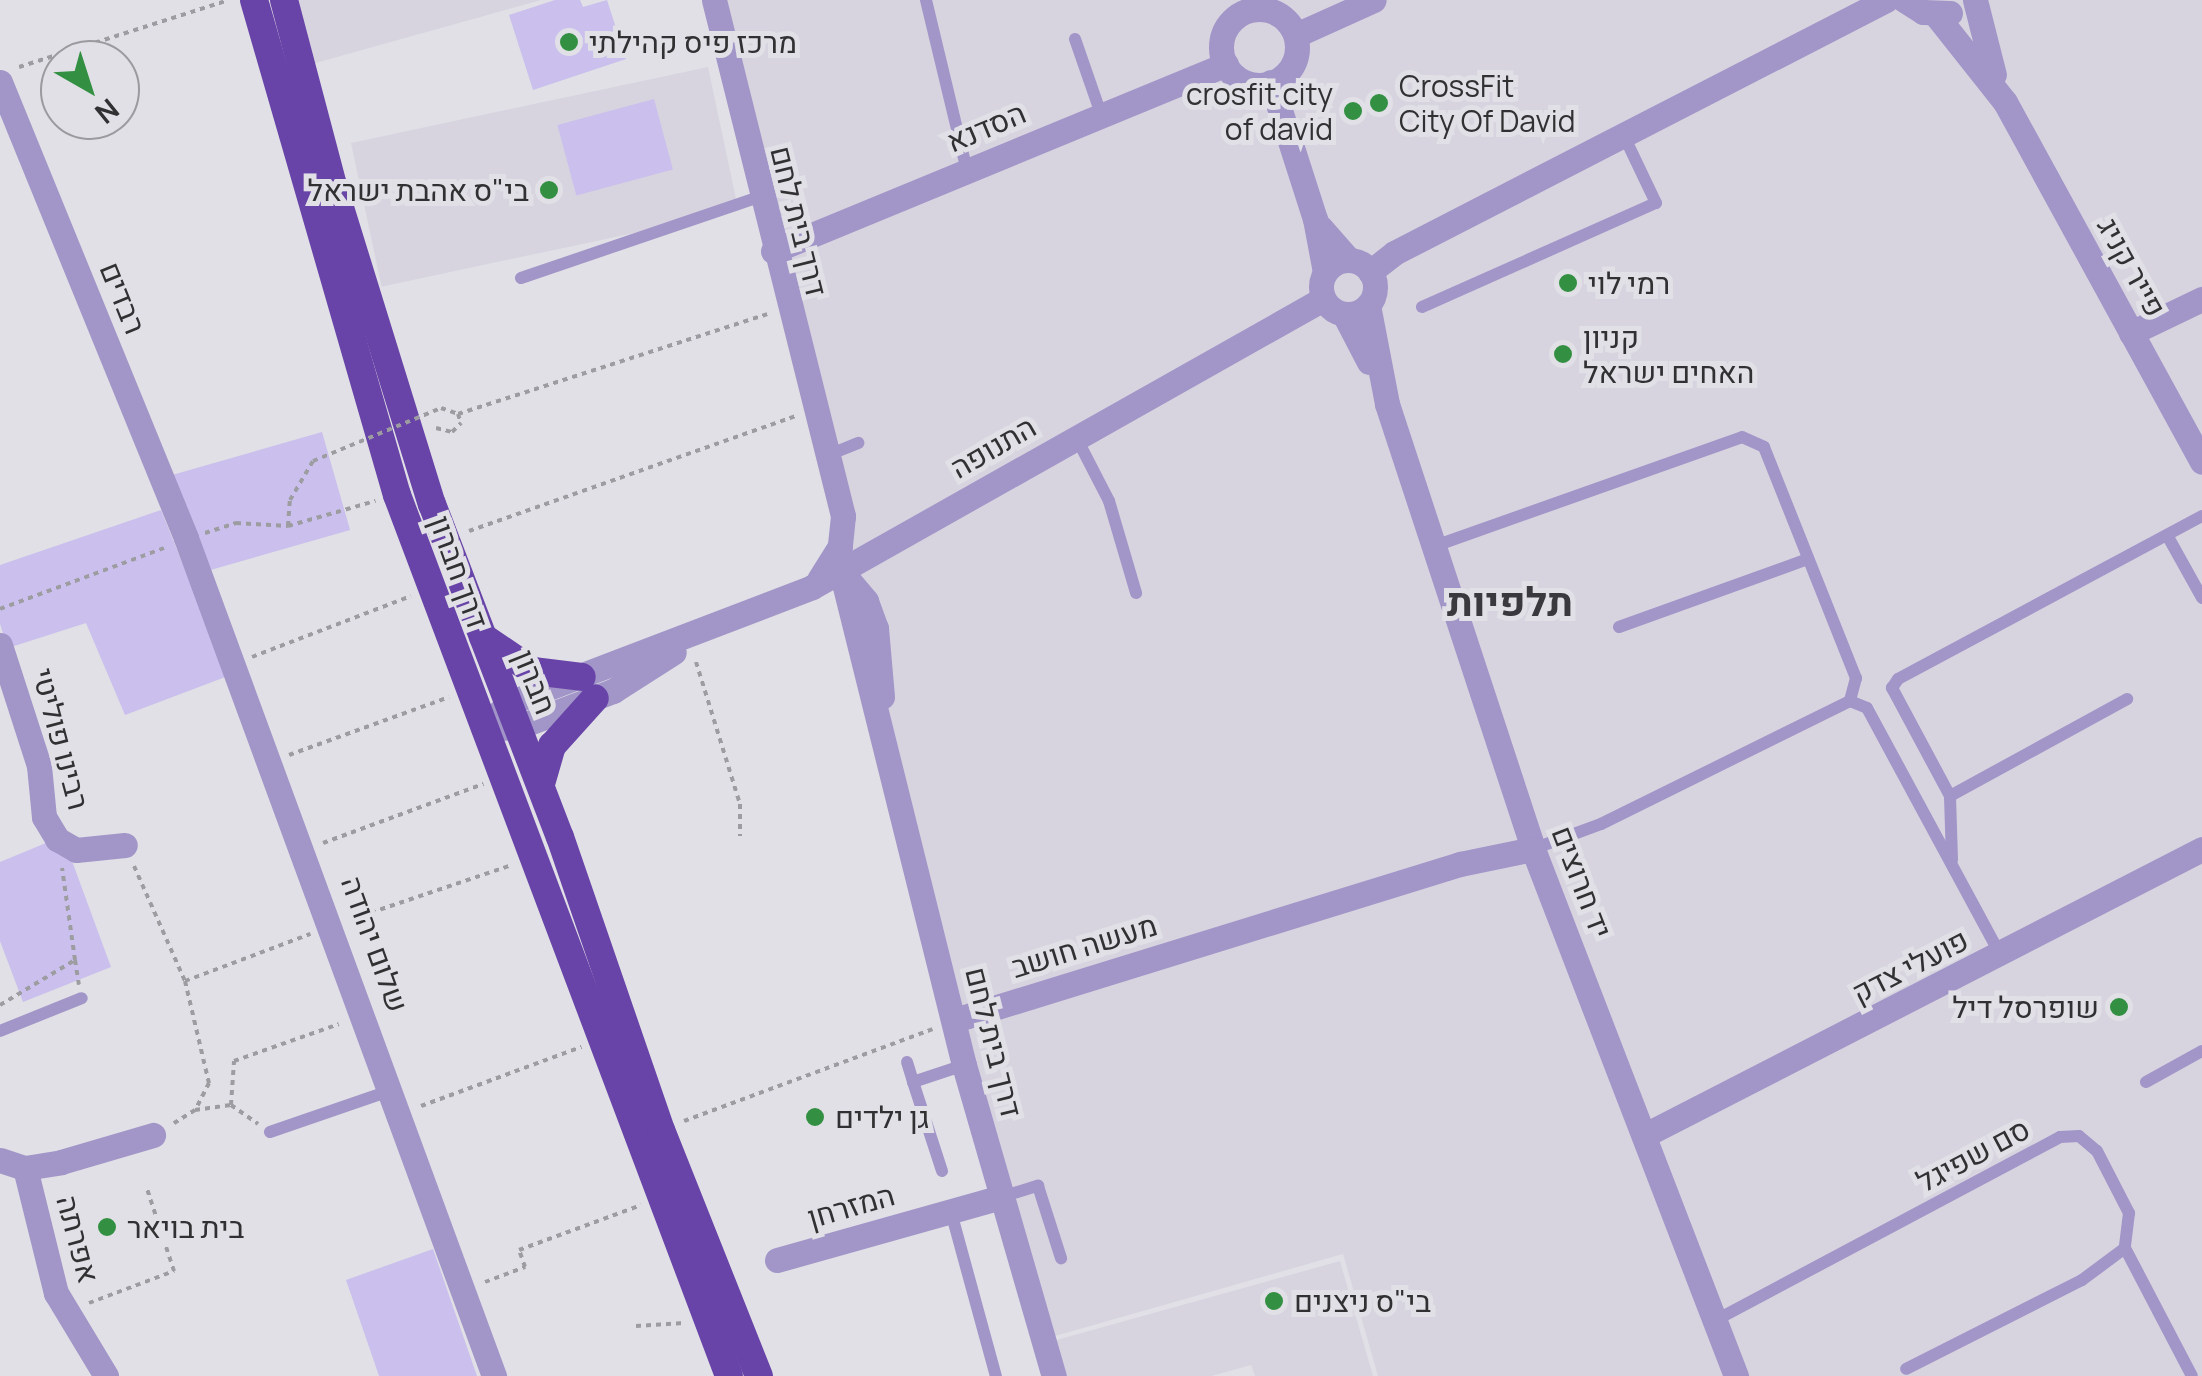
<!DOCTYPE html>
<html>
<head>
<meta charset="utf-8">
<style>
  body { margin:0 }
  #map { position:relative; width:2202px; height:1376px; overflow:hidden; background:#e1e0e6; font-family:Manrope,Heebo,sans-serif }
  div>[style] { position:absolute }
  .built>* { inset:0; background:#d7d4e0; transform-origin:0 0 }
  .green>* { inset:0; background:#cabfed; transform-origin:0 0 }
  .path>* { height:4px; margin-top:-2px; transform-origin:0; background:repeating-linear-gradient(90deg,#9d9da1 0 5px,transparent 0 10px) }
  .service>* { height:12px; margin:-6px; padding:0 6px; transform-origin:6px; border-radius:6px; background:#a295c8 }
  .minor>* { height:25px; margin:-12.5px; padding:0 12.5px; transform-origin:12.5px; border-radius:12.5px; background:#a295c8 }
  .minor>.ring { margin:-12.5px; padding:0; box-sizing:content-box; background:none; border:25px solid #a295c8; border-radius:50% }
  .tertiary>* { height:25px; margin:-12.5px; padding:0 12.5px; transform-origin:12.5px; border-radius:12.5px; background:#a295c8 }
  .tertiary>.ring { margin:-12.5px; padding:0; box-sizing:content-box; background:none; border:25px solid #a295c8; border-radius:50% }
  .trunk>* { height:28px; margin:-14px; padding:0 14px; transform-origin:14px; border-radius:14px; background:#6844a8 }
  .path-bridge>* { height:4px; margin-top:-2px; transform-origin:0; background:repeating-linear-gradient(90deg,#9d9da1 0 5px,transparent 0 10px) }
  .dots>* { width:28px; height:28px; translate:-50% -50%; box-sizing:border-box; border:5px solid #e1e0e6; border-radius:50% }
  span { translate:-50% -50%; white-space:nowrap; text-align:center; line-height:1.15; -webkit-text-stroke:10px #e1e0e6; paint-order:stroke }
  .poi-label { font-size:30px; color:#313133 }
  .left { translate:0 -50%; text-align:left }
  .right { translate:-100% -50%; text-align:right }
  .street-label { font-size:30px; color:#313133 }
  .district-label { font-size:40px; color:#3a393d; font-weight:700 }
  .north { position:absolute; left:40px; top:40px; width:100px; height:100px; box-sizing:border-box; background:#e1e0e6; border:2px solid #9b9a9e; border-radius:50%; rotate:141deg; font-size:28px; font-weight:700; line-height:40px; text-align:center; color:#313133 }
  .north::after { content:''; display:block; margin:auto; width:35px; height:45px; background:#339042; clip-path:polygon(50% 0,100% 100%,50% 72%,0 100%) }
</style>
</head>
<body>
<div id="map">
  <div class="built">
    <div style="clip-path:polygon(294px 0,541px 0,312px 64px)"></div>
    <div style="clip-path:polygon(714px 0,2202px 0,2202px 1376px,1378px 1376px,1343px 1254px,1048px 1338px,959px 1014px)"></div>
    <div style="left:708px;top:67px;width:147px;height:365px;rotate:78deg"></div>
    <div style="clip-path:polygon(1340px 1261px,1373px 1376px,1255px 1376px,1251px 1365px,1212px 1376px,1065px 1376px,1053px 1341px)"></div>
  </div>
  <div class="green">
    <div style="clip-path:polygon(555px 0,580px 0,583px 7px,607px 0,626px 59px,533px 90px,509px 15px)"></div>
    <div style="left:654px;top:99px;width:73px;height:100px;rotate:75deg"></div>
    <div style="left:322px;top:432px;width:102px;height:166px;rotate:74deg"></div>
    <div style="clip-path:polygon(161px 510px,228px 676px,125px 715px,86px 623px,8px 648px,0 624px,0 565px)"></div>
    <div style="clip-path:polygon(46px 843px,72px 861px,111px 967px,23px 1002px,0 941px,0 862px)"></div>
    <div style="clip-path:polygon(433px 1249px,477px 1376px,379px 1376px,346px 1280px)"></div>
  </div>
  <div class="path">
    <div style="left:19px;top:67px;width:220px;rotate:-17.7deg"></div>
    <div style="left:458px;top:414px;width:325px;rotate:-17.9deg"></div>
    <div style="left:436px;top:428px;width:16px;rotate:14deg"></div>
    <div style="left:452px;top:432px;width:13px;rotate:-45deg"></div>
    <div style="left:288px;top:526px;width:91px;rotate:-16deg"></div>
    <div style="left:469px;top:531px;width:346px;rotate:-19.4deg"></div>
    <div style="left:205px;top:533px;width:33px;rotate:-18deg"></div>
    <div style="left:236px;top:523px;width:52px;rotate:3.3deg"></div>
    <div style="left:288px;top:526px;width:26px;rotate:-86deg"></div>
    <div style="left:290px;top:500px;width:45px;rotate:-59.5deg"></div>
    <div style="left:0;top:609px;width:175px;rotate:-20.4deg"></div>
    <div style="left:252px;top:657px;width:170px;rotate:-21deg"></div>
    <div style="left:696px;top:662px;width:149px;rotate:72.8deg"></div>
    <div style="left:740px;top:804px;width:32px;rotate:90deg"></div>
    <div style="left:289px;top:755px;width:170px;rotate:-19.9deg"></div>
    <div style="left:323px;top:843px;width:171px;rotate:-20.2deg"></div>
    <div style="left:134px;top:866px;width:126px;rotate:66.1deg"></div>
    <div style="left:185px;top:981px;width:105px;rotate:76.8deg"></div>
    <div style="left:209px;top:1083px;width:30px;rotate:117deg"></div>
    <div style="left:195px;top:1110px;width:25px;rotate:148deg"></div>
    <div style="left:352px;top:919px;width:166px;rotate:-18.7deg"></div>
    <div style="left:75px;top:960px;width:25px;rotate:81deg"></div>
    <div style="left:185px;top:981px;width:134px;rotate:-20.6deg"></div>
    <div style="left:0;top:1005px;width:87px;rotate:-31deg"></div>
    <div style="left:75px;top:960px;width:93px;rotate:-98deg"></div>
    <div style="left:231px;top:1105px;width:44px;rotate:-86.1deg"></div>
    <div style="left:234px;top:1061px;width:111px;rotate:-19.4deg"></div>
    <div style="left:421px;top:1106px;width:171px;rotate:-20.2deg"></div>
    <div style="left:195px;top:1110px;width:36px;rotate:-8deg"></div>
    <div style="left:231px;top:1105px;width:33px;rotate:35deg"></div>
    <div style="left:684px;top:1121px;width:265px;rotate:-20.3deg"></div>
    <div style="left:485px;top:1282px;width:43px;rotate:-20.6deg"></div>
    <div style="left:525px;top:1267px;width:18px;rotate:-109deg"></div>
    <div style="left:519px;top:1250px;width:130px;rotate:-20.2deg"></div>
    <div style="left:89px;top:1303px;width:91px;rotate:-20.6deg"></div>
    <div style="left:174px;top:1271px;width:89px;rotate:-108.2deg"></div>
    <div style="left:636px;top:1326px;width:48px;rotate:-3.6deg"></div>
  </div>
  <div class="service">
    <div style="left:926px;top:0;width:176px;rotate:76.5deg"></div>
    <div style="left:1075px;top:39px;width:79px;rotate:70.9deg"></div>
    <div style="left:521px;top:278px;width:251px;rotate:-18.8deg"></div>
    <div style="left:1422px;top:307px;width:256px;rotate:-24deg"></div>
    <div style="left:1656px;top:203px;width:74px;rotate:-115.5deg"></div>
    <div style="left:1076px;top:437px;width:72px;rotate:62.7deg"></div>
    <div style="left:1109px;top:501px;width:96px;rotate:73.6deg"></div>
    <div style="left:826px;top:456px;width:35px;rotate:-22deg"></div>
    <div style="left:2167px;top:535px;width:72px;rotate:60.9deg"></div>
    <div style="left:1432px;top:547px;width:329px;rotate:-19.5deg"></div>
    <div style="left:1742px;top:437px;width:24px;rotate:24deg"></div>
    <div style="left:1764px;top:447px;width:249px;rotate:68.3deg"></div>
    <div style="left:1856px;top:678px;width:24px;rotate:105deg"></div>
    <div style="left:1619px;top:627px;width:201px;rotate:-19.8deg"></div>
    <div style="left:1950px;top:796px;width:202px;rotate:-28.7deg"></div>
    <div style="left:1533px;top:849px;width:72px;rotate:-20.2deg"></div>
    <div style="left:1601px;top:824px;width:278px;rotate:-26.3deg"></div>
    <div style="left:1850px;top:701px;width:18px;rotate:22deg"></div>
    <div style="left:1867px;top:708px;width:280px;rotate:61.6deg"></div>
    <div style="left:1952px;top:860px;width:64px;rotate:-91.8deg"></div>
    <div style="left:1950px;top:796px;width:123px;rotate:-118.2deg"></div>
    <div style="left:1892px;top:688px;width:11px;rotate:-56deg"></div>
    <div style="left:1898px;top:679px;width:345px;rotate:-28.2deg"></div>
    <div style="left:0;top:1031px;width:88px;rotate:-21.9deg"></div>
    <div style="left:907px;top:1062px;width:21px;rotate:73deg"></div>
    <div style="left:2146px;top:1082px;width:64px;rotate:-29deg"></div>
    <div style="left:270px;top:1132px;width:129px;rotate:-19deg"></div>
    <div style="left:942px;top:1171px;width:94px;rotate:-108deg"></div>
    <div style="left:913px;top:1082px;width:54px;rotate:-18.4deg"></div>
    <div style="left:1001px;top:1197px;width:39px;rotate:-17deg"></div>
    <div style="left:1038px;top:1186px;width:76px;rotate:72.3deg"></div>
    <div style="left:951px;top:1212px;width:170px;rotate:74.7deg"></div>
    <div style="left:2125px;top:1248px;width:144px;rotate:62.4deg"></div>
    <div style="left:1716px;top:1320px;width:390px;rotate:-28deg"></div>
    <div style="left:2060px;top:1137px;width:19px;rotate:-3deg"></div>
    <div style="left:2079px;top:1136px;width:23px;rotate:40deg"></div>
    <div style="left:2097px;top:1151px;width:70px;rotate:62.7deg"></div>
    <div style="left:2129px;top:1213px;width:35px;rotate:97deg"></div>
    <div style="left:2125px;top:1248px;width:54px;rotate:143.3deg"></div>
    <div style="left:2082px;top:1280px;width:197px;rotate:153.2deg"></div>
  </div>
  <div class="minor">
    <div style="left:714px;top:0;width:532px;rotate:75.96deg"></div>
    <div style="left:843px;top:516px;width:30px;rotate:96deg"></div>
    <div style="left:840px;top:546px;width:39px;rotate:122deg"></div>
    <div class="ring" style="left:1221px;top:9px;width:51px;height:51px"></div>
    <div style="left:1296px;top:35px;width:85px;rotate:-24.2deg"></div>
    <div style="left:0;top:82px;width:492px;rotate:67.8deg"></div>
    <div style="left:186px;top:538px;width:893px;rotate:69.82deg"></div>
    <div style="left:1271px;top:82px;width:144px;rotate:72.2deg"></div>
    <div style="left:1315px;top:219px;width:54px;rotate:79.3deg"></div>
    <div style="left:1320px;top:227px;width:43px;rotate:48.8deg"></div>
    <div style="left:773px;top:251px;width:490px;rotate:-22.4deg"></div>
    <div style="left:1368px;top:305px;width:101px;rotate:79.1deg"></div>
    <div style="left:1387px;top:404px;width:468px;rotate:71.8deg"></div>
    <div style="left:1533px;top:849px;width:565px;rotate:68.93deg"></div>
    <div style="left:1344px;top:314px;width:54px;rotate:62.5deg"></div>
    <div style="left:2131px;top:333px;width:79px;rotate:-25.6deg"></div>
    <div style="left:841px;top:571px;width:509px;rotate:76.02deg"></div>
    <div style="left:964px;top:1065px;width:324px;rotate:73.9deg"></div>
    <div style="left:841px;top:571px;width:39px;rotate:50deg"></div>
    <div style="left:866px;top:601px;width:29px;rotate:70deg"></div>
    <div style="left:876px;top:628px;width:69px;rotate:85deg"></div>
    <div style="left:0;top:645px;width:127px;rotate:72.1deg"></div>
    <div style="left:39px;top:766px;width:51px;rotate:84.4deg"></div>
    <div style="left:44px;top:817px;width:26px;rotate:59deg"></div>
    <div style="left:57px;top:839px;width:22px;rotate:30deg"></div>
    <div style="left:76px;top:850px;width:49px;rotate:-5.8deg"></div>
    <div style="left:955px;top:1020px;width:529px;rotate:-17.17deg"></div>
    <div style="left:1460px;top:864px;width:75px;rotate:-11.6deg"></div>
    <div style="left:1645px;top:1135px;width:626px;rotate:-27.18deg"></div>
    <div style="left:0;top:1160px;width:26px;rotate:18deg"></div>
    <div style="left:25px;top:1168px;width:36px;rotate:-9deg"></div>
    <div style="left:61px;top:1162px;width:96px;rotate:-16.4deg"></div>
    <div style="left:25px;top:1168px;width:129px;rotate:76.1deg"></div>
    <div style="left:56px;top:1293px;width:97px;rotate:58.9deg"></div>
    <div style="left:777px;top:1260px;width:233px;rotate:-15.7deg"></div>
  </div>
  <div class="tertiary">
    <div style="left:1904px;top:0;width:22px;rotate:32deg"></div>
    <div style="left:1923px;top:12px;width:27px;rotate:2deg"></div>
    <div style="left:1975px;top:0;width:77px;rotate:75.8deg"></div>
    <div style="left:1936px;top:15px;width:111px;rotate:51.6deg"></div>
    <div style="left:2005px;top:102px;width:410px;rotate:61.3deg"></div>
    <div class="ring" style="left:1321px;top:260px;width:29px;height:29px"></div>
    <div style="left:1370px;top:272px;width:31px;rotate:-38deg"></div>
    <div style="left:1394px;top:253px;width:553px;rotate:-27.21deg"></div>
    <div style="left:483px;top:728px;width:36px;rotate:-44deg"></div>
    <div style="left:509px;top:703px;width:324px;rotate:-20.9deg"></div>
    <div style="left:812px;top:587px;width:587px;rotate:-29.41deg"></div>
    <div style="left:498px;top:728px;width:20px;rotate:-3deg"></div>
    <div style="left:518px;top:727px;width:102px;rotate:-20.8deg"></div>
    <div style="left:613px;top:691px;width:72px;rotate:-32.6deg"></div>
  </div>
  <div class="trunk">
    <div style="left:254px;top:0;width:515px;rotate:73.89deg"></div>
    <div style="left:397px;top:495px;width:941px;rotate:69.35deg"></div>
    <div style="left:284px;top:0;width:191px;rotate:75.2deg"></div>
    <div style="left:333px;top:185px;width:334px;rotate:72.8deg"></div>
    <div style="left:432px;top:504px;width:357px;rotate:69deg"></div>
    <div style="left:560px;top:837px;width:310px;rotate:71deg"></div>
    <div style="left:661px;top:1130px;width:265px;rotate:68.3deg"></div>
    <div style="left:483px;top:637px;width:60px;rotate:34.2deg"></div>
    <div style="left:533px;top:671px;width:49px;rotate:7deg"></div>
    <div style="left:541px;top:784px;width:40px;rotate:-74deg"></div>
    <div style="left:552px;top:746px;width:64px;rotate:-48.1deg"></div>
  </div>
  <div class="path-bridge">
    <div style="left:313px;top:461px;width:139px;rotate:-22.5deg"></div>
    <div style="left:441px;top:408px;width:18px;rotate:19deg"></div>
    <div style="left:458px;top:414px;width:9px;rotate:72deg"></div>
  </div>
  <div class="dots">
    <div style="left:569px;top:42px;background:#339042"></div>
    <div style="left:1379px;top:103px;background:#339042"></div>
    <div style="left:1353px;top:111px;background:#339042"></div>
    <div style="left:549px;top:190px;background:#339042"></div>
    <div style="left:1568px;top:283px;background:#339042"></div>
    <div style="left:1563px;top:354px;background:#339042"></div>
    <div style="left:2119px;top:1007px;background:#339042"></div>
    <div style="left:815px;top:1117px;background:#339042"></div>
    <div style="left:107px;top:1227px;background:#339042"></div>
    <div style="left:1274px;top:1301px;background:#339042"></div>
  </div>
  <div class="poi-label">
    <span class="left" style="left:589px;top:42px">מרכז פיס קהילתי</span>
    <span class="left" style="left:1399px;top:103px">CrossFit<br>City Of David</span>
    <span class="right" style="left:1333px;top:111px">crosfit city<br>of david</span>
    <span class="right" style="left:529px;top:190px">בי"ס אהבת ישראל</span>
    <span class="left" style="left:1588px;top:283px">רמי לוי</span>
    <span class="left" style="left:1583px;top:354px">קניון<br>האחים ישראל</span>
    <span class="right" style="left:2099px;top:1007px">שופרסל דיל</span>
    <span class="left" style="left:835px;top:1117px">גן ילדים</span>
    <span class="left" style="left:127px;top:1227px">בית בויאר</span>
    <span class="left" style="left:1294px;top:1301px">בי"ס ניצנים</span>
  </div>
  <div class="street-label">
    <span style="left:986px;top:127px;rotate:-23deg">הסדנא</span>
    <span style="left:799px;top:221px;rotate:76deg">דרך בית לחם</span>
    <span style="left:2132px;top:267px;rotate:61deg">פייר קניג</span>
    <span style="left:123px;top:298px;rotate:68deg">רבדים</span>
    <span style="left:993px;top:447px;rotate:-30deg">התנופה</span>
    <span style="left:459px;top:572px;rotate:70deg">דרך חברון</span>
    <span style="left:535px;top:682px;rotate:68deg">חברון</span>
    <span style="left:61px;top:739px;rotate:75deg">רבינו פוליטי</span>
    <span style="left:1582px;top:882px;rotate:69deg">יד חרוצים</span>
    <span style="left:375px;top:944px;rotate:70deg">שלום יהודה</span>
    <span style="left:1084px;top:946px;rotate:-17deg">מעשה חושב</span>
    <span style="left:1910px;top:966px;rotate:-27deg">פועלי צדק</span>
    <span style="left:994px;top:1042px;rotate:76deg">דרך בית לחם</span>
    <span style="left:1973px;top:1155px;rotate:-28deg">סם שפיגל</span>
    <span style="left:851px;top:1206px;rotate:-16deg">המזרחן</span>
    <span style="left:78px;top:1239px;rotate:75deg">אפרתה</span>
  </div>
  <div class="district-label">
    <span style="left:1510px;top:601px">תלפיות</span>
  </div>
  <div class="north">N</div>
</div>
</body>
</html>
